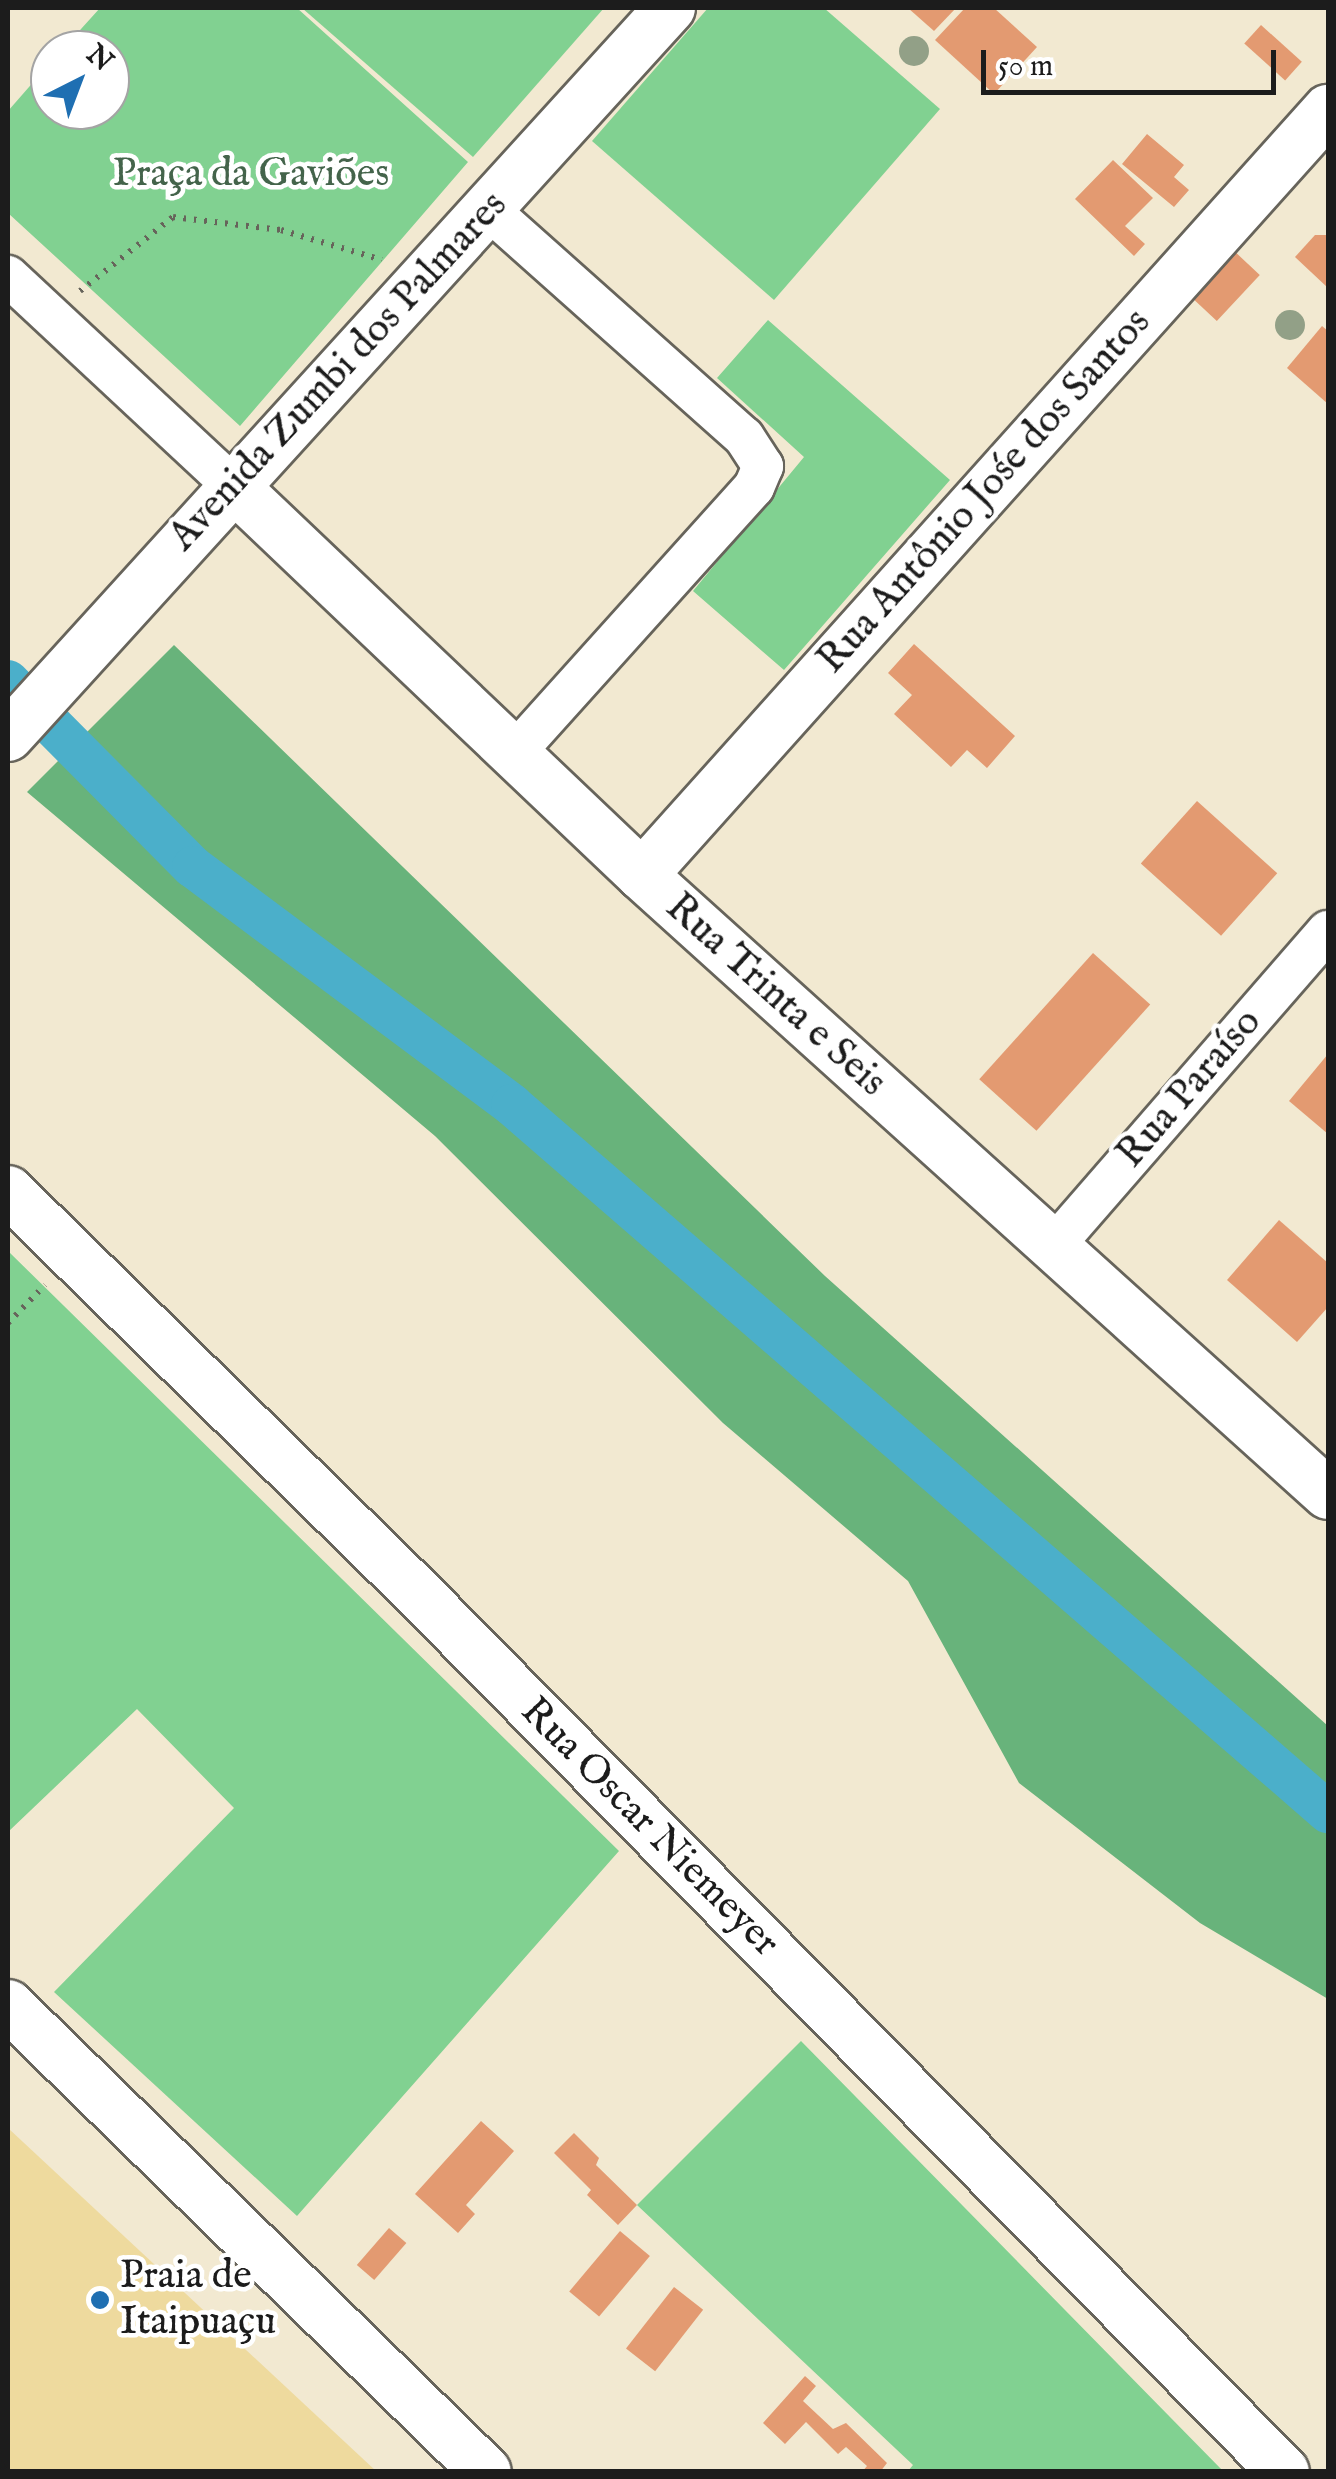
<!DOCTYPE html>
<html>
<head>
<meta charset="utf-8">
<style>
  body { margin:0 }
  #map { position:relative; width:1336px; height:2479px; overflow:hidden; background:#f2e9d1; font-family:"IM FELL English",serif }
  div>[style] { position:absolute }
  .green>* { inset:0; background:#81d191 }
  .forest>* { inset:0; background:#68b37b }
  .sand>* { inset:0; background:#eeda9e }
  .canal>* { height:42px; margin:-21px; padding:0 21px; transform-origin:21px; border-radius:21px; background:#4bafca }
  .building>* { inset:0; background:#e39a71; transform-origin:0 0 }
  .path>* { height:6px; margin-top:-3px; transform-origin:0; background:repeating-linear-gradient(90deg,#67645b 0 2.5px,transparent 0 10.5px) }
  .roads { filter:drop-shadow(2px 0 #67645b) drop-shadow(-2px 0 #67645b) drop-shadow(0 2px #67645b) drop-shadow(0 -2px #67645b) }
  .minor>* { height:40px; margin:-20px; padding:0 20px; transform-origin:20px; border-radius:20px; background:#fff }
  .tertiary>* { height:50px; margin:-25px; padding:0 25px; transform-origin:25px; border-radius:25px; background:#fff }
  .trees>* { width:30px; height:30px; margin:-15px; border-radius:50%; background:#92a087 }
  .dots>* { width:28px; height:28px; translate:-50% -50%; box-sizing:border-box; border:5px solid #fff; border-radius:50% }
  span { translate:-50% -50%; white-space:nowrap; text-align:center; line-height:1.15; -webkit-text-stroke:9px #fff; paint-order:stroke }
  .park-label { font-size:40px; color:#44644b }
  .street-label { font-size:40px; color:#1c1c1c }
  .poi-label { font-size:40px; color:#1c1c1c }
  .left { translate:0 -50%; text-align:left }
  .frame { position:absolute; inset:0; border:10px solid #1c1c1c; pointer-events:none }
  .north { position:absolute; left:30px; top:30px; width:100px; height:100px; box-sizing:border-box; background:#fff; border:2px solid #a4a4a4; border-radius:50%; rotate:42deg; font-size:28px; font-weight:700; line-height:40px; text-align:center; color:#1c1c1c }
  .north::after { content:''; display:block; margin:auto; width:35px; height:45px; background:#1f6fb2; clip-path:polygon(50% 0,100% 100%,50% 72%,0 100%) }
  .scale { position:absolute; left:981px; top:50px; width:295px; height:45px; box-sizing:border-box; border:5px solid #1c1c1c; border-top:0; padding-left:12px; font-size:30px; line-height:35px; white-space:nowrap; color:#1c1c1c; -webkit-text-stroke:8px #fff; paint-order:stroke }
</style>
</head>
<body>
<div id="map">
  <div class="green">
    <div style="clip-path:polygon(100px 8px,297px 8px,468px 162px,240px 426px,8px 213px,8px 111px,50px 63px,50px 110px,110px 110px,110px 50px,62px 50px)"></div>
    <div style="clip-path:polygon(302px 8px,604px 8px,473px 157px)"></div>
    <div style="clip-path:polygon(708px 8px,824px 8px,940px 109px,774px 300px,592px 141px)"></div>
    <div style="clip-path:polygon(768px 320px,950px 480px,784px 670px,693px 591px,804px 457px,717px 378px)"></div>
    <div style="clip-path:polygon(8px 1251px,619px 1851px,297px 2216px,54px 1992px,234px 1808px,137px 1709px,8px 1832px)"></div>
    <div style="clip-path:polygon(801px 2041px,1223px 2471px,908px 2471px,913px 2465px,637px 2205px)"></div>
  </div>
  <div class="forest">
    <div style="clip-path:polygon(174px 645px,825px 1276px,1328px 1726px,1328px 1999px,1200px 1923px,1019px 1783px,908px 1581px,723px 1423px,435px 1136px,27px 792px)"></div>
  </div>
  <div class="sand">
    <div style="clip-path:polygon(8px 2128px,376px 2471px,8px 2471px)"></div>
  </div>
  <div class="canal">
    <div style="left:8px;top:681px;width:262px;rotate:45.2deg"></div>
    <div style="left:193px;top:867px;width:398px;rotate:36.7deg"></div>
    <div style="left:512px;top:1105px;width:1080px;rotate:40.91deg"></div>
  </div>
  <div class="building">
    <div style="clip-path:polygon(908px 8px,956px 8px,934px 31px)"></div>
    <div style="clip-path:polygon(965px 8px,994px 8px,1037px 47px,994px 94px,935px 40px)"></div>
    <div style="left:1261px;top:25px;width:55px;height:25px;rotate:42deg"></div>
    <div style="clip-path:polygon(1147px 134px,1184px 165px,1174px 177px,1189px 190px,1174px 207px,1122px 164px)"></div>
    <div style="clip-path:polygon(1113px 160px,1153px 198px,1125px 226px,1145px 244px,1134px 256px,1075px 199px)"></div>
    <div style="clip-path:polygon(1315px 235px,1328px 235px,1328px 288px,1295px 257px)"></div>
    <div style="left:1232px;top:249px;width:38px;height:63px;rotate:43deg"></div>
    <div style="clip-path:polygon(1322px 326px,1328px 331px,1328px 404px,1287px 368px)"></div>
    <div style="clip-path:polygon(914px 644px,1015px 736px,987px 768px,967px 750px,951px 767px,894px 714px,912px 695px,888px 673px)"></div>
    <div style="left:1197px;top:801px;width:108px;height:84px;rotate:42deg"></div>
    <div style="left:1093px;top:953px;width:77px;height:170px;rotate:42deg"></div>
    <div style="clip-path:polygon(1328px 1054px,1328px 1134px,1289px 1101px)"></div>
    <div style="clip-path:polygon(1279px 1220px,1328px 1263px,1328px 1307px,1297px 1342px,1227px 1280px)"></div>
    <div style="clip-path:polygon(481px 2121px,514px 2151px,466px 2205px,475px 2214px,458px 2233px,415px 2194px)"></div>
    <div style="clip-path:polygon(574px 2133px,599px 2158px,596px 2165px,637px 2205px,618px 2225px,587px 2195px,591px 2190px,554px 2153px)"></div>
    <div style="left:389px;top:2228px;width:23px;height:49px;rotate:41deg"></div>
    <div style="left:620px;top:2231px;width:39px;height:79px;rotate:40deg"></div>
    <div style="left:674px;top:2287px;width:37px;height:78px;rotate:38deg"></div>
    <div style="clip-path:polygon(805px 2376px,816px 2386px,803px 2401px,833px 2429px,846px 2423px,887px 2463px,880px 2472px,862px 2472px,867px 2466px,846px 2447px,838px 2454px,806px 2422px,785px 2444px,763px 2423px)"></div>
  </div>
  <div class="path">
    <div style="left:80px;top:291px;width:119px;rotate:-38.5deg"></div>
    <div style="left:173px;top:217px;width:109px;rotate:6.9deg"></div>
    <div style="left:281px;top:230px;width:105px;rotate:16.5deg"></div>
    <div style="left:8px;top:1323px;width:53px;rotate:-45.8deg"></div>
  </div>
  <div class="roads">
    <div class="minor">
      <div style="left:489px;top:210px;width:341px;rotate:41.7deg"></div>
      <div style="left:744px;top:437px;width:35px;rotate:57deg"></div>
      <div style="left:763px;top:466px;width:23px;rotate:113deg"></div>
      <div style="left:754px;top:487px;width:357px;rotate:132deg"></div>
      <div style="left:8px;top:276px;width:308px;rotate:43deg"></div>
      <div style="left:1052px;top:1248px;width:420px;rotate:-49deg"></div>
    </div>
    <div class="tertiary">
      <div style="left:233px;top:486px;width:564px;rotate:43.56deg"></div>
      <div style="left:642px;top:875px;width:924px;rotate:42.06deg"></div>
      <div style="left:8px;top:736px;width:984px;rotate:-47.72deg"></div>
      <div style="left:642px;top:875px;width:1028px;rotate:-48.12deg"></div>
      <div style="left:8px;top:1191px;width:574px;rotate:44.44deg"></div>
      <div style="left:418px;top:1593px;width:1234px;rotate:45.43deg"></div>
      <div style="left:8px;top:2005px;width:668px;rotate:44.33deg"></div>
    </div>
  </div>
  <div class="trees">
    <div style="left:914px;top:51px"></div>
    <div style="left:1290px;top:325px"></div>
  </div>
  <div class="dots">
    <div style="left:100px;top:2300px;background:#1f6fb2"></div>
  </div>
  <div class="park-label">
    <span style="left:251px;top:175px">Praça da Gaviões</span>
  </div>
  <div class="street-label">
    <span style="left:339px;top:372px;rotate:-47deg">Avenida Zumbi dos Palmares</span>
    <span style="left:985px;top:492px;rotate:-48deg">Rua Antônio Jośe dos Santos</span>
    <span style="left:775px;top:996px;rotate:42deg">Rua Trinta e Seis</span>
    <span style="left:1190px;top:1089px;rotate:-49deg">Rua Paraíso</span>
    <span style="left:649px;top:1828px;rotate:45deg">Rua Oscar Niemeyer</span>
  </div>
  <div class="poi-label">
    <span class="left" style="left:120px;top:2300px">Praia de<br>Itaipuaçu</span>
  </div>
  <div class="frame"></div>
  <div class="north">N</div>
  <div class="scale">50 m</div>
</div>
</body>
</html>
